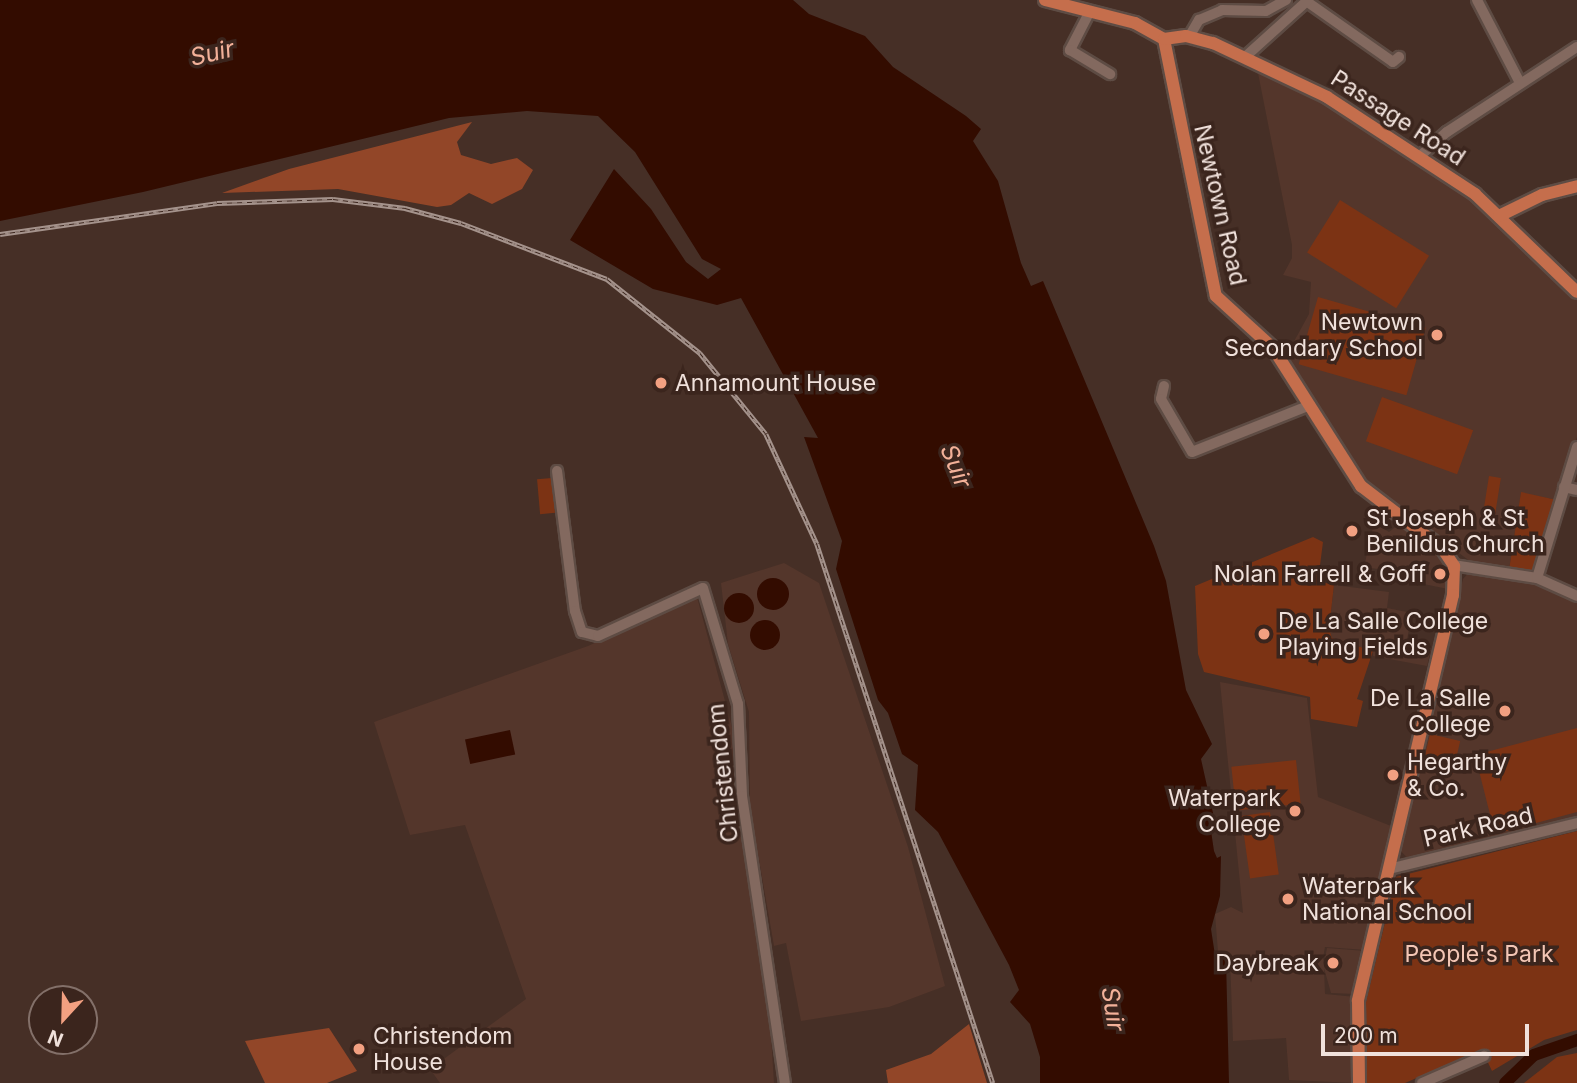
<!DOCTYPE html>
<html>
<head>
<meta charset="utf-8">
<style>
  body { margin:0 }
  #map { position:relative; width:1577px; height:1083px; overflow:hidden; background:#462f26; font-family:Inter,sans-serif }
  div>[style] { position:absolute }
  .built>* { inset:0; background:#54362b }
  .green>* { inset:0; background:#7c3314; transform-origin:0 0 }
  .forest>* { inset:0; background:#924628 }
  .water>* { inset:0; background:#330c00; transform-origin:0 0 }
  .round { border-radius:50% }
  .river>* { height:12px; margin:-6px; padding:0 6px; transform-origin:6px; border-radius:6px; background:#330c00 }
  .roads { filter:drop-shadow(2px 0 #5e4c44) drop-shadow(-2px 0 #5e4c44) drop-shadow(0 2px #5e4c44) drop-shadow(0 -2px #5e4c44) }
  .minor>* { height:10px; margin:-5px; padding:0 5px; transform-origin:5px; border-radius:5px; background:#83695f }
  .major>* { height:12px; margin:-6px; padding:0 6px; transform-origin:6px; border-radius:6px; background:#c56e4c }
  .rail>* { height:4.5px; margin-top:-2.25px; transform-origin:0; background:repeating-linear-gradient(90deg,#3b251d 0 5px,#a5938c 0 10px); box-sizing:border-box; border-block:2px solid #a5938c }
  .dots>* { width:19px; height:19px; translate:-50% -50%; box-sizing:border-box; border:4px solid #3b251d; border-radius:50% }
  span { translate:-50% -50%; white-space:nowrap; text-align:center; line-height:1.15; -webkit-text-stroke:7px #3b251d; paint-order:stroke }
  .street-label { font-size:23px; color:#f0e1db }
  .poi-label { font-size:23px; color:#f0e1db }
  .right { translate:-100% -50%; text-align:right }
  .left { translate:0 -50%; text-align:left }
  .park-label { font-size:23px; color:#f3c6b5 }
  .water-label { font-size:24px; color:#f3b199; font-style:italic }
  .north { position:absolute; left:28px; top:985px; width:70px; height:70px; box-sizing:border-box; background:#3b251d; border:2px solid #837069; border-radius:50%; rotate:202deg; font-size:19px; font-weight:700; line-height:28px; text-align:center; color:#f0e1db }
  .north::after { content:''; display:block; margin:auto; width:24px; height:32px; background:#f2a081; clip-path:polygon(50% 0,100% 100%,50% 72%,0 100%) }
  .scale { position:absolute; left:1321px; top:1024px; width:208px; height:32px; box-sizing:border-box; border:4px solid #f0e1db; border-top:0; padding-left:9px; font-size:21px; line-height:24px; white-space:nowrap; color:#f0e1db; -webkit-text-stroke:5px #3b251d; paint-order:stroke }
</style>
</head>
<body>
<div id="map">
  <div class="built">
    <div style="clip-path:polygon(1257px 68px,1311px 94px,1472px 198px,1577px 300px,1577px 437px,1557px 500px,1521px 493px,1509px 570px,1471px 562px,1364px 482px,1286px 356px,1309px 314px,1311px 282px,1283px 275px,1292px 258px,1292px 245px)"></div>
    <div style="clip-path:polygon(1374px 523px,1389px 532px,1399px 524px,1438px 551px,1445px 565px,1448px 589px,1404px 580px,1405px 573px,1364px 567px)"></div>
    <div style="clip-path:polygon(784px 563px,819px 583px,908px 847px,945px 986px,889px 1007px,801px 1021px,786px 943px,774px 946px,750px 808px,749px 712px,728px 644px,721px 583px)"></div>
    <div style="clip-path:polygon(1471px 570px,1540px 582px,1577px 601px,1577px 820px,1409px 860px,1400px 850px,1463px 579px)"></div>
    <div style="clip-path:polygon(1334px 585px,1389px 592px,1387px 608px,1412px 613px,1406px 645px,1431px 650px,1427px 666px,1373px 656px,1373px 651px,1332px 638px,1329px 629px)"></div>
    <div style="clip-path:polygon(697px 597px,732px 727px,735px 800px,770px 1020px,774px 1083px,440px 1083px,430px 1069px,526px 999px,465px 825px,410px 835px,374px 722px,588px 646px)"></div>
    <div style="clip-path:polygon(1220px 682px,1307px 698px,1318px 797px,1391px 826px,1366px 950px,1325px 947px,1323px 958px,1324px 963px,1327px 948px,1366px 951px,1356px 994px,1331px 993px,1324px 968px,1325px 994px,1356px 997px,1355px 1083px,1289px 1080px,1286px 1038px,1233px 1041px,1230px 959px,1218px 952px,1215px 914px,1231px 907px,1243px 913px)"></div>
  </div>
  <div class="green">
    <div style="left:1340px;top:200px;width:105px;height:62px;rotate:32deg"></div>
    <div style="left:1318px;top:297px;width:112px;height:70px;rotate:16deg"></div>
    <div style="left:1382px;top:397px;width:97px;height:47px;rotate:20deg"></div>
    <div style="left:1489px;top:476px;width:12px;height:51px;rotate:9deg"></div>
    <div style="left:552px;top:478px;width:35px;height:15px;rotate:85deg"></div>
    <div style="clip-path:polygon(1521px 492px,1557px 500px,1534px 574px,1509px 570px)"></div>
    <div style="clip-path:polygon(1313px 537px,1323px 542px,1318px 581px,1334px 585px,1329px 629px,1332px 638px,1373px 651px,1357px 699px,1363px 701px,1357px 727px,1311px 719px,1310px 697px,1204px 672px,1198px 654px,1195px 586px)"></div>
    <div style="clip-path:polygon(1577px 728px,1577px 812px,1495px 834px,1475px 755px)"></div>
    <div style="left:1430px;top:734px;width:31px;height:34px;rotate:13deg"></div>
    <div style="left:1296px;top:760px;width:44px;height:65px;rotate:84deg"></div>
    <div style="left:1270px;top:812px;width:63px;height:29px;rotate:82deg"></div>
    <div style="clip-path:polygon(1577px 831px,1577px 1030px,1544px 1040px,1492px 1071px,1482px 1050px,1405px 1083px,1366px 1083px,1365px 1006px,1396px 877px)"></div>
    <div style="clip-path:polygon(1577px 1053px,1577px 1083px,1524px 1083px,1557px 1057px)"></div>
  </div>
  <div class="forest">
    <div style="clip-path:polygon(472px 122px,457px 142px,461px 155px,491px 164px,517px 158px,533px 170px,522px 189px,492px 204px,469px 193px,451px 205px,437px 207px,338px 189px,222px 193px,289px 169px)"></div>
    <div style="clip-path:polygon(969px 1024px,987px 1083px,888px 1083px,886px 1070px,931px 1054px)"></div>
    <div style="clip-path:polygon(329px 1028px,357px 1071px,327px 1083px,265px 1083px,245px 1041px)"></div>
  </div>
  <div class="water">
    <div style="clip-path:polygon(0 0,793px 0,809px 14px,865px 36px,893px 67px,966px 116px,981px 129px,973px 141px,998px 181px,1021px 263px,1031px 286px,1043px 281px,1154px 546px,1166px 581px,1186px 690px,1212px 744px,1201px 759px,1213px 813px,1210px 824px,1214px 851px,1217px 858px,1221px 856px,1220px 896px,1211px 929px,1215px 955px,1226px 959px,1229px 1083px,1040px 1083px,1040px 1057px,1030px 1024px,1010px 1002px,1019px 990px,1009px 965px,938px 832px,915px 810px,918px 765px,902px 754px,888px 713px,878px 700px,836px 569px,842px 541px,804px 437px,818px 438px,741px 298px,717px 305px,653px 289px,570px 240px,614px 169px,651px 209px,686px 262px,708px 279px,721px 269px,702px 259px,635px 152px,598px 116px,527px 111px,449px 118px,143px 192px,0 221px)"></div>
    <div class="round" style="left:757px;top:578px;width:32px;height:32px"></div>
    <div class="round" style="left:724px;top:593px;width:30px;height:30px"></div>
    <div class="round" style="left:750px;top:620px;width:30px;height:30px"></div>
    <div style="left:510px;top:730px;width:25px;height:46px;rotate:78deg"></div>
  </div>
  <div class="river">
    <div style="left:1505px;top:1083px;width:40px;rotate:-44deg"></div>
    <div style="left:1534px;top:1055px;width:46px;rotate:-19.2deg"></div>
  </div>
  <div class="roads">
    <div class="minor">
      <div style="left:1477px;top:0;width:93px;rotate:62.6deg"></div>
      <div style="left:1306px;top:1px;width:106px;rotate:35deg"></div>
      <div style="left:1393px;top:62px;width:8px;rotate:-40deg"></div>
      <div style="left:1089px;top:13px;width:42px;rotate:117.2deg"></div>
      <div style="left:1070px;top:50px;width:47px;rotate:31deg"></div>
      <div style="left:1189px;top:37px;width:20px;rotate:-60deg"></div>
      <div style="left:1199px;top:20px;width:25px;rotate:-23deg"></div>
      <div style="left:1222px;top:10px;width:44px;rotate:1.3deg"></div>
      <div style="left:1266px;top:11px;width:23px;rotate:-29deg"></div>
      <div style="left:1245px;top:57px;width:85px;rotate:-42.1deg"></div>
      <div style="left:1420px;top:156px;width:36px;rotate:-42deg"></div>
      <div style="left:1447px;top:132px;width:155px;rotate:-33.2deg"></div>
      <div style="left:1164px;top:386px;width:13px;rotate:103deg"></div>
      <div style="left:1161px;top:399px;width:61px;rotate:59.7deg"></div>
      <div style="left:1192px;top:452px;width:127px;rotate:-21.7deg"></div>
      <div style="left:557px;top:471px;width:141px;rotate:82.7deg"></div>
      <div style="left:575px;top:611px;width:22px;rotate:72deg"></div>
      <div style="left:582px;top:632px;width:16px;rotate:14deg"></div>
      <div style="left:598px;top:636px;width:115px;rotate:-24.6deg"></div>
      <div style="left:703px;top:588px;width:121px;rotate:73.2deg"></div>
      <div style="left:738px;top:704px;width:92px;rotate:87.5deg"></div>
      <div style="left:742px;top:796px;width:290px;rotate:81.5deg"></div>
      <div style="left:1564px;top:487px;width:13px;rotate:13deg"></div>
      <div style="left:1453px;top:565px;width:85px;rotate:8.8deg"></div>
      <div style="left:1537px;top:578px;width:44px;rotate:24.2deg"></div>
      <div style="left:1537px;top:578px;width:137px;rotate:-73deg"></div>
      <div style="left:1389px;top:869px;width:194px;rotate:-13.7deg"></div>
      <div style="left:1422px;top:1083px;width:68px;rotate:-23.5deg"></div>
    </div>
    <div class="major">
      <div style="left:1045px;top:0;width:93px;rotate:14.3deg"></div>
      <div style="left:1135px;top:23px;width:33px;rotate:29deg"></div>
      <div style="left:1164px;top:39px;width:262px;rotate:78.6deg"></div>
      <div style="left:1216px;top:296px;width:77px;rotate:42.4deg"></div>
      <div style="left:1273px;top:348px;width:164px;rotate:57.5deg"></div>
      <div style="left:1361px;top:486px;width:102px;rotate:37.4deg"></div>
      <div style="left:1442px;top:548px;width:22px;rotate:56deg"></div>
      <div style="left:1454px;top:566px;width:29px;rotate:92deg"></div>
      <div style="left:1453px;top:595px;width:417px;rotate:103.2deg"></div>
      <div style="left:1358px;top:1001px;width:82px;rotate:89.3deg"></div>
      <div style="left:1164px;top:39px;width:22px;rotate:-8deg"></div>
      <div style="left:1186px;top:36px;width:28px;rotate:15deg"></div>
      <div style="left:1213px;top:43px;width:126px;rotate:25.3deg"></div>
      <div style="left:1327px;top:97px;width:177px;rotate:33.2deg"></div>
      <div style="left:1475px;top:194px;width:141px;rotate:43.9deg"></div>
      <div style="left:1499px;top:216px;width:48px;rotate:-26deg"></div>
      <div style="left:1542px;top:195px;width:36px;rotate:-14deg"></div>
    </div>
  </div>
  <div class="rail">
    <div style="left:0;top:234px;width:219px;rotate:-8.1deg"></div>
    <div style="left:217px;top:203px;width:116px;rotate:-2deg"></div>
    <div style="left:333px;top:199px;width:73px;rotate:7.1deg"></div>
    <div style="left:405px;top:208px;width:58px;rotate:15deg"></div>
    <div style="left:461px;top:223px;width:156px;rotate:21deg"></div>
    <div style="left:607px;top:279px;width:119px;rotate:38.5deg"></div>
    <div style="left:700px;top:353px;width:104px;rotate:50.8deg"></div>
    <div style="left:766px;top:434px;width:121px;rotate:65.1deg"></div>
    <div style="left:817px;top:544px;width:567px;rotate:71.92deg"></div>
  </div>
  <div class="dots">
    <div style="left:1437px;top:335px;background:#f2a081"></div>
    <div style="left:661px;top:383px;background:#f2a081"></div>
    <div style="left:1352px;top:531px;background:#f2a081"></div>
    <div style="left:1440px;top:574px;background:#f2a081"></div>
    <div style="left:1264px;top:634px;background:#f2a081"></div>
    <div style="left:1505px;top:711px;background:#f2a081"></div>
    <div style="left:1393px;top:775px;background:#f2a081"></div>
    <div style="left:1295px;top:811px;background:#f2a081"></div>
    <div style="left:1288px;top:899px;background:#f2a081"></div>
    <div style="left:1333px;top:963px;background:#f2a081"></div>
    <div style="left:359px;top:1049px;background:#f2a081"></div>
  </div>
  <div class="street-label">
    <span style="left:1398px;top:118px;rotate:33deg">Passage Road</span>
    <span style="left:1220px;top:205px;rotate:77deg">Newtown Road</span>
    <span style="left:723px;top:773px;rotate:-96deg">Christendom</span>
    <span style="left:1478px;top:827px;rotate:-13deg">Park Road</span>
  </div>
  <div class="poi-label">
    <span class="right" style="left:1423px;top:335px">Newtown<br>Secondary School</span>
    <span class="left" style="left:675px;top:383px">Annamount House</span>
    <span class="left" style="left:1366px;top:531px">St Joseph &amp; St<br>Benildus Church</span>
    <span class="right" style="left:1426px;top:574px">Nolan Farrell &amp; Goff</span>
    <span class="left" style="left:1278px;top:634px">De La Salle College<br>Playing Fields</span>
    <span class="right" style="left:1491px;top:711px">De La Salle<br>College</span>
    <span class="left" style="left:1407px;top:775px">Hegarthy<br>&amp; Co.</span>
    <span class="right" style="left:1281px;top:811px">Waterpark<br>College</span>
    <span class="left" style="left:1302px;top:899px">Waterpark<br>National School</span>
    <span class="right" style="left:1319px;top:963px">Daybreak</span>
    <span class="left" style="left:373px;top:1049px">Christendom<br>House</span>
  </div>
  <div class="park-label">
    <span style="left:1479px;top:954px">People's Park</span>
  </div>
  <div class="water-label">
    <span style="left:212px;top:53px;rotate:-13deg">Suir</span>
    <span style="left:956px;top:466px;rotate:68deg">Suir</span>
    <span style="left:1113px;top:1009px;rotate:81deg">Suir</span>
  </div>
  <div class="north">N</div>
  <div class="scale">200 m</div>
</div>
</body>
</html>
